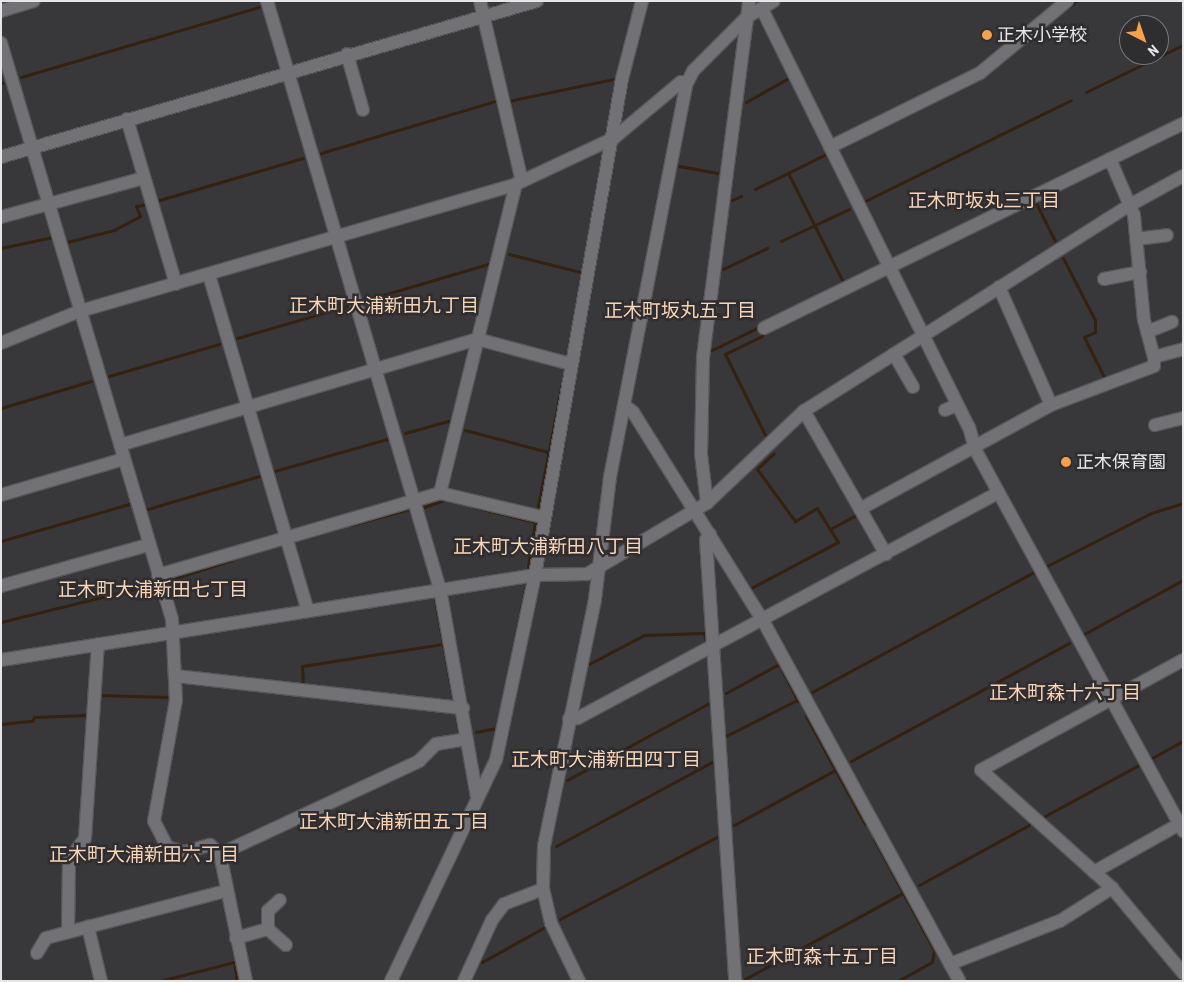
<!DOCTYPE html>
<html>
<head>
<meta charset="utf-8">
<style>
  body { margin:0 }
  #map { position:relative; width:1184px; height:982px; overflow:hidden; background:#38373a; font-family:"Roboto Condensed","Noto Sans JP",sans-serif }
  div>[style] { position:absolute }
  .stream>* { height:3px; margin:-1.5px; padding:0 1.5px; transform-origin:1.5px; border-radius:1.5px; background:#34210e }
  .roads { filter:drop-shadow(1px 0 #575659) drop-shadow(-1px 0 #575659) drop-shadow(0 1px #575659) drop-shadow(0 -1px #575659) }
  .minor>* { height:12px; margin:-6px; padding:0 6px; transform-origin:6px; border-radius:6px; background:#727175 }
  .dots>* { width:14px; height:14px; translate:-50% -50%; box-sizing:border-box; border:2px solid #2e2d30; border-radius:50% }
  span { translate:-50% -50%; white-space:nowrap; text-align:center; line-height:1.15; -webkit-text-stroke:5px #2e2d30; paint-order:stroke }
  .poi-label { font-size:18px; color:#e6e6e8 }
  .left { translate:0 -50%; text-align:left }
  .neighbourhood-label { font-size:19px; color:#f9d4b4 }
  .frame { position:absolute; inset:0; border:2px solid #e6e6e8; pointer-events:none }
  .north { position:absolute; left:1119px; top:15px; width:50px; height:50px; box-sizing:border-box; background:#2e2d30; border:1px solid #78777a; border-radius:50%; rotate:139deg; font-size:14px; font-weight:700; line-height:20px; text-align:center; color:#e6e6e8 }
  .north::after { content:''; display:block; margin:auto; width:18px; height:22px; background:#f7a149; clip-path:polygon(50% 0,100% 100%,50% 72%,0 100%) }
</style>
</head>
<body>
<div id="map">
  <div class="stream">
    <div style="left:1070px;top:6px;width:8px;rotate:-40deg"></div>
    <div style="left:620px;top:63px;width:33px;rotate:-76deg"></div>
    <div style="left:21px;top:77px;width:248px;rotate:-16.4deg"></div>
    <div style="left:1px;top:83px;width:2px"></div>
    <div style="left:1086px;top:92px;width:108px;rotate:-25.9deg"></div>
    <div style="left:508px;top:101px;width:112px;rotate:-11.8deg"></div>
    <div style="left:746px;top:102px;width:47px;rotate:-29.3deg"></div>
    <div style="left:321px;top:153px;width:186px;rotate:-16.6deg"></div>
    <div style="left:824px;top:155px;width:40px;rotate:153.4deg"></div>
    <div style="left:788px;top:173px;width:124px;rotate:63.2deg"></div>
    <div style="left:679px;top:166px;width:45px;rotate:10.3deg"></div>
    <div style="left:755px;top:189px;width:37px;rotate:-26deg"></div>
    <div style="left:732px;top:200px;width:10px;rotate:-24deg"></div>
    <div style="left:156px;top:201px;width:153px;rotate:-16.3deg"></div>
    <div style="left:865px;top:201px;width:229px;rotate:-26.1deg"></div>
    <div style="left:1036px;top:203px;width:42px;rotate:63.4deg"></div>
    <div style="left:781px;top:241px;width:75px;rotate:-25.2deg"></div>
    <div style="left:67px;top:242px;width:49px;rotate:-14.3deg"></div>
    <div style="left:114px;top:230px;width:30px;rotate:-28deg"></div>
    <div style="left:140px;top:216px;width:11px;rotate:-112deg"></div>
    <div style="left:136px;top:206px;width:12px;rotate:-9deg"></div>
    <div style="left:1px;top:248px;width:53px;rotate:-11.9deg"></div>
    <div style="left:509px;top:254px;width:77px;rotate:14.2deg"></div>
    <div style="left:1063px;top:258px;width:70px;rotate:62.7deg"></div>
    <div style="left:1095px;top:320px;width:12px;rotate:90deg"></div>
    <div style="left:1095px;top:332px;width:12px;rotate:156deg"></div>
    <div style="left:1084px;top:337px;width:47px;rotate:63.4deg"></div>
    <div style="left:723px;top:269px;width:49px;rotate:-25.5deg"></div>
    <div style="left:366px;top:300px;width:131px;rotate:-16.4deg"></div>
    <div style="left:762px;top:336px;width:41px;rotate:154.1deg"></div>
    <div style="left:725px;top:354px;width:90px;rotate:63.7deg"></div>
    <div style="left:237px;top:338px;width:115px;rotate:-16.2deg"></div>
    <div style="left:712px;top:350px;width:55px;rotate:-26.1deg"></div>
    <div style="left:109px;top:376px;width:115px;rotate:-16.2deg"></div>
    <div style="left:1px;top:408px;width:94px;rotate:-16.7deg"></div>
    <div style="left:465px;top:430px;width:86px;rotate:14.8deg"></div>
    <div style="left:405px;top:433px;width:52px;rotate:-15.6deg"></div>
    <div style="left:271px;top:472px;width:121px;rotate:-15.9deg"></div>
    <div style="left:424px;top:507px;width:21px;rotate:-19deg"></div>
    <div style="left:474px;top:507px;width:63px;rotate:13.8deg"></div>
    <div style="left:535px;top:522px;width:45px;rotate:99deg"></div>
    <div style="left:144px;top:510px;width:124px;rotate:-16.4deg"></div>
    <div style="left:537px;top:511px;width:129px;rotate:-78.9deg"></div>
    <div style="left:351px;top:525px;width:60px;rotate:-15.4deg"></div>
    <div style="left:409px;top:509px;width:6px;rotate:59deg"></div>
    <div style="left:830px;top:529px;width:30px;rotate:-28deg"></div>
    <div style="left:1px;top:541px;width:137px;rotate:-16.1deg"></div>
    <div style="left:1045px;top:567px;width:119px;rotate:-27deg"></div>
    <div style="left:1151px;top:513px;width:34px;rotate:-17deg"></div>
    <div style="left:166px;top:581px;width:69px;rotate:-17.7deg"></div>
    <div style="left:751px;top:588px;width:98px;rotate:-27.9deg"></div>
    <div style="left:838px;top:542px;width:40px;rotate:-122deg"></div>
    <div style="left:817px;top:508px;width:26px;rotate:149deg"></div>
    <div style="left:795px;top:521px;width:64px;rotate:-126.2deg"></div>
    <div style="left:757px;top:469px;width:23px;rotate:-43deg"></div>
    <div style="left:1px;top:622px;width:159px;rotate:-13.9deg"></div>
    <div style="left:1084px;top:634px;width:113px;rotate:-28.6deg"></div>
    <div style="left:443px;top:644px;width:56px;rotate:79.7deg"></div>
    <div style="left:511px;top:658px;width:75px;rotate:-78.4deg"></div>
    <div style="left:589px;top:664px;width:62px;rotate:-27.8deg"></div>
    <div style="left:644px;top:635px;width:60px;rotate:-1.9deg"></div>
    <div style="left:704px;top:633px;width:9px;rotate:77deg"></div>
    <div style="left:303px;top:686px;width:20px;rotate:-93deg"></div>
    <div style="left:302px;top:666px;width:143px;rotate:-8.9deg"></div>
    <div style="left:443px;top:644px;width:46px;rotate:-100.1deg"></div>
    <div style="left:812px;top:692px;width:252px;rotate:-28.4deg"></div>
    <div style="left:726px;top:693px;width:60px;rotate:-28.7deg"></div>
    <div style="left:779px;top:664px;width:42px;rotate:62.8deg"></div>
    <div style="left:99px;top:695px;width:68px;rotate:1.7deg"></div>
    <div style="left:456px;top:716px;width:17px;rotate:80deg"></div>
    <div style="left:806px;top:716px;width:123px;rotate:61.4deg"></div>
    <div style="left:1px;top:724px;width:31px;rotate:-6deg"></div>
    <div style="left:32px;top:721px;width:4px;rotate:-63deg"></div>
    <div style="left:34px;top:717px;width:54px;rotate:-2.1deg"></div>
    <div style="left:476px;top:732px;width:21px;rotate:-11deg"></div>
    <div style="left:724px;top:737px;width:84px;rotate:-26.9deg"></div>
    <div style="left:1152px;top:758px;width:35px;rotate:-29deg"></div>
    <div style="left:851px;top:761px;width:248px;rotate:-28.4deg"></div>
    <div style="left:567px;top:780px;width:164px;rotate:-28.4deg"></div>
    <div style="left:1045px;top:816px;width:105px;rotate:-28.5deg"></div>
    <div style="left:734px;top:825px;width:117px;rotate:-28.5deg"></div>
    <div style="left:874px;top:839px;width:126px;rotate:61.6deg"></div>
    <div style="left:934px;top:950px;width:12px;rotate:99deg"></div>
    <div style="left:932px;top:962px;width:39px;rotate:151deg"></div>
    <div style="left:556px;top:846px;width:182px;rotate:-28.3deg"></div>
    <div style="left:919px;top:885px;width:125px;rotate:-28.6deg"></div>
    <div style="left:560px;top:919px;width:182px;rotate:-27.6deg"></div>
    <div style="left:482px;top:962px;width:70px;rotate:-29.1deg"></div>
    <div style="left:745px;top:979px;width:180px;rotate:-28.6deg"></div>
    <div style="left:160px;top:981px;width:76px;rotate:-14.4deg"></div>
    <div style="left:234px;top:962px;width:19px;rotate:81deg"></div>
  </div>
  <div class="roads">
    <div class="minor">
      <div style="left:267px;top:1px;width:613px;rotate:73.61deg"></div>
      <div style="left:440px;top:589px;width:211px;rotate:79.9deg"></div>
      <div style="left:480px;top:1px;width:185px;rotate:76.9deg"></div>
      <div style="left:1px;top:11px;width:34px;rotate:-17deg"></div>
      <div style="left:763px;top:11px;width:464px;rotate:63.7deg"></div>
      <div style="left:969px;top:427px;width:25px;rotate:74deg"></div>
      <div style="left:976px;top:451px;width:433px;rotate:61.4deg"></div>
      <div style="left:1px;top:43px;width:601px;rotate:73.47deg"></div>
      <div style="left:172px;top:619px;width:81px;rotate:87.2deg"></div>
      <div style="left:176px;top:700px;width:123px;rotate:100.3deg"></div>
      <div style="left:154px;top:821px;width:29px;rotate:63deg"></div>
      <div style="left:167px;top:847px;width:19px;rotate:16deg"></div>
      <div style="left:185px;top:852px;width:26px;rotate:-16deg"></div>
      <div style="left:210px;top:845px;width:13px;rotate:42deg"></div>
      <div style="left:220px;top:854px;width:130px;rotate:78.4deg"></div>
      <div style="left:347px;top:54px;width:58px;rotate:74.1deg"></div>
      <div style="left:127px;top:119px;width:172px;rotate:73.5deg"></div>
      <div style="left:830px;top:147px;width:167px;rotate:-26.3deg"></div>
      <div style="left:980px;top:73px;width:113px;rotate:-39.6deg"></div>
      <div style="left:1px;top:157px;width:558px;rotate:-16.23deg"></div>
      <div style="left:1110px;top:159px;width:61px;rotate:66.8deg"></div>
      <div style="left:1134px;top:215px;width:105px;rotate:84.6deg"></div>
      <div style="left:1144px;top:320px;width:38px;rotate:75deg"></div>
      <div style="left:1px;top:217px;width:148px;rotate:-15.3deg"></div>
      <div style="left:1136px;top:239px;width:31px;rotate:-7deg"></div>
      <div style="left:209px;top:275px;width:348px;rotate:73.6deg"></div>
      <div style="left:1104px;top:279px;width:37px;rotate:-11deg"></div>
      <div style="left:999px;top:287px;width:129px;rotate:66.2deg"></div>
      <div style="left:764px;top:328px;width:466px;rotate:-26deg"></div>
      <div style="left:1147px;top:332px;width:27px;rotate:-22deg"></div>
      <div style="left:1px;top:343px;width:85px;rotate:-22.1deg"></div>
      <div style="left:80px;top:311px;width:454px;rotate:-16.2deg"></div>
      <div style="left:516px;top:184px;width:108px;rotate:-25.1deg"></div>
      <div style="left:614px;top:138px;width:87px;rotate:-39.9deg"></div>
      <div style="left:681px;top:82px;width:6px;rotate:31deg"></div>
      <div style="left:894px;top:354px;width:38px;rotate:60deg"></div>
      <div style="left:624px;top:405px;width:11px;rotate:38deg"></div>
      <div style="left:633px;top:412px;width:244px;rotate:58.1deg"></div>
      <div style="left:762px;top:619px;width:412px;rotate:61.4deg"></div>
      <div style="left:945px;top:410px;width:13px;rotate:-23deg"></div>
      <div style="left:804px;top:411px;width:165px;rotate:60.2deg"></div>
      <div style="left:1155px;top:425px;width:29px;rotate:-14deg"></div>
      <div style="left:120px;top:445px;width:372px;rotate:-16.5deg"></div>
      <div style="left:477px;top:339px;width:97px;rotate:14.9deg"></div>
      <div style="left:440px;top:493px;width:105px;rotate:13.2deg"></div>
      <div style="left:1px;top:495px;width:127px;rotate:-16.4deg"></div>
      <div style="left:707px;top:503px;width:49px;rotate:-97deg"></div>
      <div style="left:701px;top:454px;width:97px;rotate:-88.8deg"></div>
      <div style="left:703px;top:357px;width:359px;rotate:-82.6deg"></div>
      <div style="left:860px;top:509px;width:217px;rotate:-28.6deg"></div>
      <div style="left:1051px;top:405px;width:110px;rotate:-20.7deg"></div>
      <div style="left:1154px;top:366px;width:9px;rotate:-90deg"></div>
      <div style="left:1154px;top:357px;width:30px;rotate:-15deg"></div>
      <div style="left:710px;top:534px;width:7px;rotate:124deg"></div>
      <div style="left:706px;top:540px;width:442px;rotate:86.2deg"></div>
      <div style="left:158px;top:575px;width:294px;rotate:-16.2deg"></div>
      <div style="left:440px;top:493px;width:318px;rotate:-76.2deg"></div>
      <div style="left:1px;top:586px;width:153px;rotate:-15.6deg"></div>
      <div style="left:1px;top:660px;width:541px;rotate:-9.04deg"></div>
      <div style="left:535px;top:575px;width:52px;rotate:-1.1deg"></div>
      <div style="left:587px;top:574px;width:139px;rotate:-30.6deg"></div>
      <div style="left:707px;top:503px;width:134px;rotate:-43.5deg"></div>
      <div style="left:804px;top:411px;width:386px;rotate:-32.3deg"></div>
      <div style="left:1130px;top:205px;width:60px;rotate:-28.7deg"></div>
      <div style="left:1183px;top:660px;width:230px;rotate:151.4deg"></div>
      <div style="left:981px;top:770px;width:176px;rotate:42deg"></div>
      <div style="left:1112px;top:888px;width:111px;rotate:50.1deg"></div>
      <div style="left:176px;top:676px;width:289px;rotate:6.4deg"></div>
      <div style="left:569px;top:719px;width:9px;rotate:-6deg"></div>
      <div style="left:578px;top:718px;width:476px;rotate:-28.2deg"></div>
      <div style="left:220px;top:854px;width:220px;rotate:-25deg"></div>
      <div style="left:419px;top:761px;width:24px;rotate:-45deg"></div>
      <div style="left:436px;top:744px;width:31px;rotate:-9deg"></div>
      <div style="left:1094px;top:872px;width:102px;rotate:-29.3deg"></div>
      <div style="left:268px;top:929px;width:18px;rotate:-90deg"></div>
      <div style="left:268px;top:911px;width:16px;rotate:-43deg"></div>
      <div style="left:68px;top:932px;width:71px;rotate:-89.2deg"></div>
      <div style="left:69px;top:861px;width:28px;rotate:-55deg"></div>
      <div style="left:85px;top:838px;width:194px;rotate:-86.2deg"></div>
      <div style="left:236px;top:938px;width:33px;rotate:-16deg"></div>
      <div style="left:268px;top:929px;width:24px;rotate:42deg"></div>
      <div style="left:37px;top:953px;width:17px;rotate:-59deg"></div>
      <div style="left:46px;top:938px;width:43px;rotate:-14.7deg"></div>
      <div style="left:950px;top:964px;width:118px;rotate:-21.4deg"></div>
      <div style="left:1060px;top:921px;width:62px;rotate:-32.4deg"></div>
      <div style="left:101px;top:981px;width:56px;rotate:-103.5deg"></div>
      <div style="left:88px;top:927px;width:142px;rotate:-14.7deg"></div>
      <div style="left:391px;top:981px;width:245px;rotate:-64.6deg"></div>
      <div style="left:496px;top:760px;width:189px;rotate:-78.1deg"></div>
      <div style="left:535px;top:575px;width:504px;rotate:-80.05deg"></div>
      <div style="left:622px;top:79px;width:81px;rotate:-75.6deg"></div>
      <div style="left:464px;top:981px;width:67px;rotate:-65.3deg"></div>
      <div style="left:492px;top:920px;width:20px;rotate:-53deg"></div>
      <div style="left:504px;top:904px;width:42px;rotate:-21deg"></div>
      <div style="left:579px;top:981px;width:64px;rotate:-115.8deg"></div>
      <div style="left:551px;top:923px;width:35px;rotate:-103deg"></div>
      <div style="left:543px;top:889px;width:43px;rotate:-88.7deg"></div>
      <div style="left:544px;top:846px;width:252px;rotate:-78.3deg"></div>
      <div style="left:595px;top:599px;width:123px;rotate:-83deg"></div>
      <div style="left:610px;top:477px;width:399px;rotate:-79deg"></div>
      <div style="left:686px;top:85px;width:16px;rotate:-63deg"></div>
      <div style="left:693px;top:71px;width:76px;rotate:-45deg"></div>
      <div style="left:747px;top:17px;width:31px;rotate:-31deg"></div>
    </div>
  </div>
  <div class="dots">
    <div style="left:987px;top:35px;background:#f7a149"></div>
    <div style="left:1066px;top:462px;background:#f7a149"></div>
  </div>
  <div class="poi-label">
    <span class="left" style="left:997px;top:35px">正木小学校</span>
    <span class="left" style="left:1076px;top:462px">正木保育園</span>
  </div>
  <div class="neighbourhood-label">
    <span style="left:984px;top:201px">正木町坂丸三丁目</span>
    <span style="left:384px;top:306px">正木町大浦新田九丁目</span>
    <span style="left:680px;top:311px">正木町坂丸五丁目</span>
    <span style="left:548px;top:547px">正木町大浦新田八丁目</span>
    <span style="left:153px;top:590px">正木町大浦新田七丁目</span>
    <span style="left:1065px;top:693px">正木町森十六丁目</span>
    <span style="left:606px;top:760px">正木町大浦新田四丁目</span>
    <span style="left:394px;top:822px">正木町大浦新田五丁目</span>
    <span style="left:144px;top:855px">正木町大浦新田六丁目</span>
    <span style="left:822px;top:957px">正木町森十五丁目</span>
  </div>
  <div class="frame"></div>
  <div class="north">N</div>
</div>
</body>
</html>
